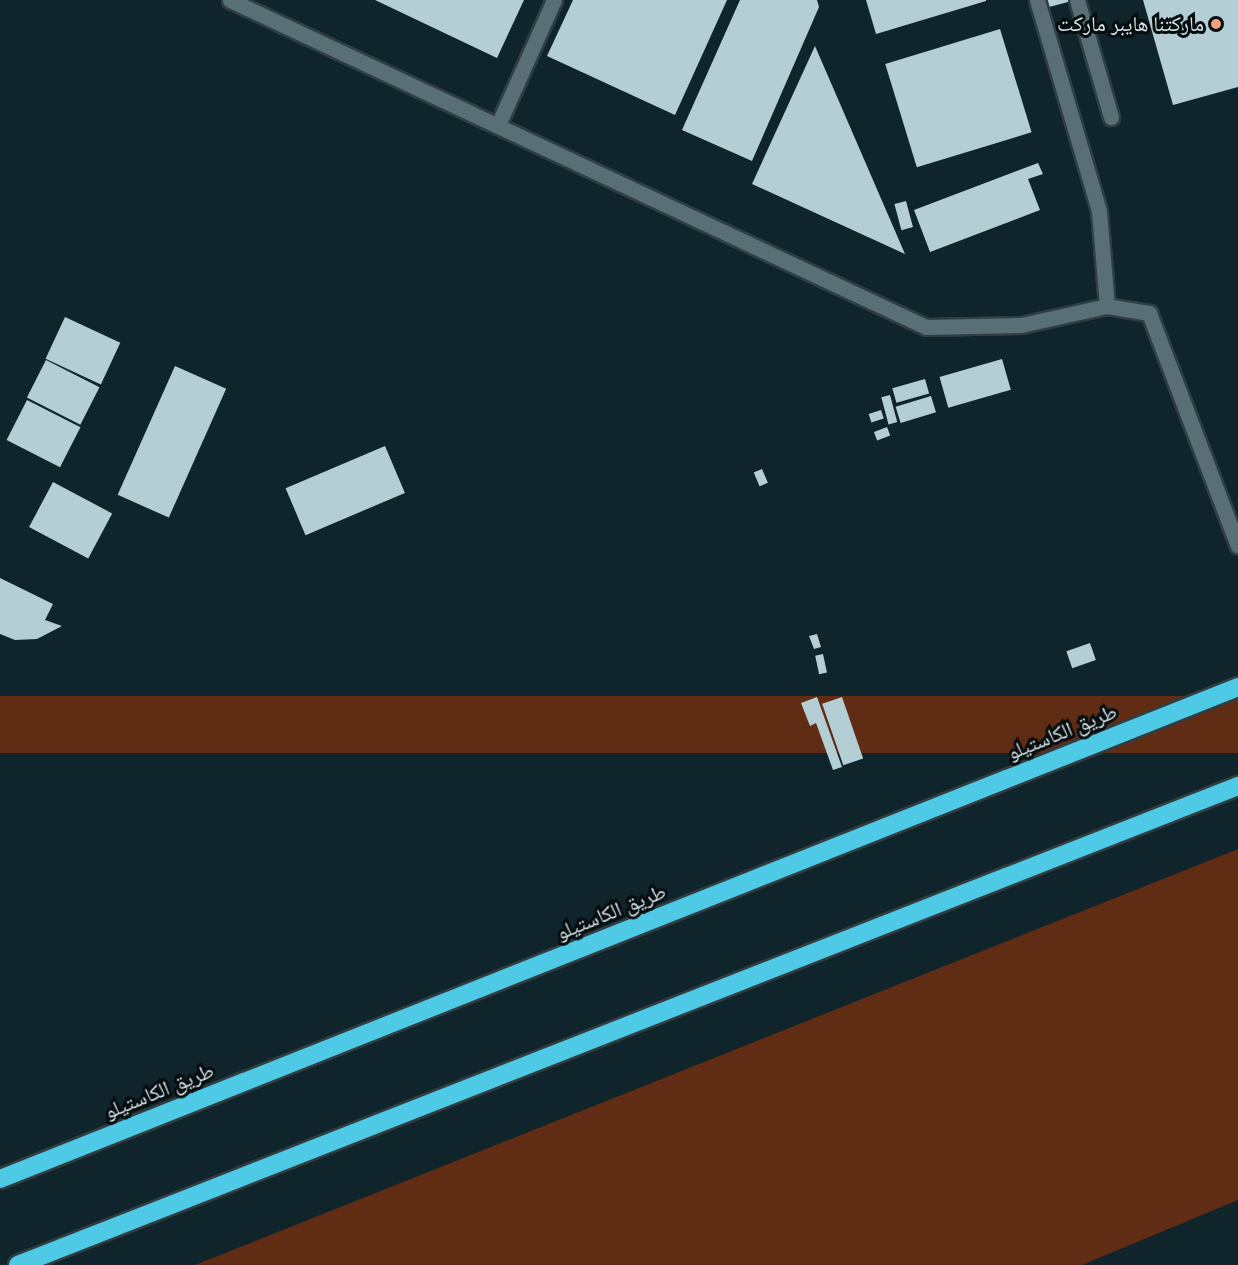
<!DOCTYPE html>
<html>
<head>
<meta charset="utf-8">
<style>
  body { margin:0 }
  #map { position:relative; width:1238px; height:1265px; overflow:hidden; background:#0f252b; font-family:"Zilla Slab","Noto Naskh Arabic",serif }
  div>[style] { position:absolute }
  .green>* { inset:0; background:#602c14; transform-origin:0 0 }
  .building>* { inset:0; background:#b4ced5; transform-origin:0 0 }
  .roads { filter:drop-shadow(2px 0 #303e42) drop-shadow(-2px 0 #303e42) drop-shadow(0 2px #303e42) drop-shadow(0 -2px #303e42) }
  .minor>* { height:15px; margin:-7.5px; padding:0 7.5px; transform-origin:7.5px; border-radius:7.5px; background:#576f75 }
  .highway>* { height:18px; margin:-9px; padding:0 9px; transform-origin:9px; border-radius:9px; background:#4fcae6 }
  .dots>* { width:16px; height:16px; translate:-50% -50%; box-sizing:border-box; border:3px solid #050d0f; border-radius:50% }
  span { translate:-50% -50%; white-space:nowrap; text-align:center; line-height:1.15; -webkit-text-stroke:6px #050d0f; paint-order:stroke }
  .poi-label { font-size:21px; color:#d9e6ea }
  .right { translate:-100% -50%; text-align:right }
  .street-label { font-size:21px; color:#d9e6ea }
</style>
</head>
<body>
<div id="map">
  <div class="green">
    <div style="left:1238px;top:696px;width:57px;height:1331px;rotate:90deg"></div>
    <div style="clip-path:polygon(1238px 849px,1238px 1200px,1082px 1265px,195px 1265px)"></div>
  </div>
  <div class="building">
    <div style="clip-path:polygon(375px 0,524px 0,497px 58px)"></div>
    <div style="clip-path:polygon(573px 0,727px 0,675px 115px,547px 56px)"></div>
    <div style="clip-path:polygon(740px 0,817px 0,819px 7px,752px 161px,682px 130px)"></div>
    <div style="clip-path:polygon(866px 0,986px 0,986px 1px,876px 34px)"></div>
    <div style="clip-path:polygon(1047px 0,1068px 0,1068px 2px,1049px 7px)"></div>
    <div style="clip-path:polygon(1143px 0,1238px 0,1238px 87px,1173px 105px)"></div>
    <div style="left:1000px;top:29px;width:108px;height:120px;rotate:73deg"></div>
    <div style="clip-path:polygon(815px 46px,905px 254px,752px 184px)"></div>
    <div style="clip-path:polygon(1038px 163px,1043px 174px,1028px 179px,1040px 210px,930px 252px,914px 210px)"></div>
    <div style="left:906px;top:201px;width:27px;height:12px;rotate:75deg"></div>
    <div style="left:65px;top:317px;width:61px;height:46px;rotate:25deg"></div>
    <div style="left:1002px;top:359px;width:32px;height:65px;rotate:74deg"></div>
    <div style="left:46px;top:360px;width:60px;height:42px;rotate:27deg"></div>
    <div style="left:175px;top:366px;width:56px;height:141px;rotate:24deg"></div>
    <div style="left:925px;top:379px;width:15px;height:34px;rotate:74deg"></div>
    <div style="left:890px;top:395px;width:28px;height:9px;rotate:75deg"></div>
    <div style="left:931px;top:396px;width:17px;height:37px;rotate:73deg"></div>
    <div style="left:27px;top:400px;width:60px;height:45px;rotate:27deg"></div>
    <div style="left:881px;top:410px;width:9px;height:13px;rotate:72deg"></div>
    <div style="left:887px;top:427px;width:9px;height:14px;rotate:69deg"></div>
    <div style="left:385px;top:446px;width:51px;height:108px;rotate:67deg"></div>
    <div style="left:762px;top:469px;width:15px;height:9px;rotate:67deg"></div>
    <div style="left:53px;top:482px;width:67px;height:51px;rotate:28deg"></div>
    <div style="clip-path:polygon(0 578px,53px 604px,45px 620px,62px 626px,37px 639px,15px 640px,0 634px)"></div>
    <div style="clip-path:polygon(817px 634px,821px 647px,814px 649px,809px 636px)"></div>
    <div style="left:1090px;top:643px;width:18px;height:25px;rotate:71deg"></div>
    <div style="left:823px;top:654px;width:19px;height:8px;rotate:78deg"></div>
    <div style="clip-path:polygon(817px 697px,842px 767px,833px 770px,816px 723px,810px 726px,801px 703px)"></div>
    <div style="left:842px;top:697px;width:65px;height:21px;rotate:71deg"></div>
  </div>
  <div class="roads">
    <div class="minor">
      <div style="left:230px;top:0;width:769px;rotate:25.17deg"></div>
      <div style="left:926px;top:327px;width:95px;rotate:-1.2deg"></div>
      <div style="left:1021px;top:325px;width:88px;rotate:-12.5deg"></div>
      <div style="left:1107px;top:306px;width:43px;rotate:9.5deg"></div>
      <div style="left:1149px;top:313px;width:249px;rotate:69.1deg"></div>
      <div style="left:1037px;top:0;width:220px;rotate:73.6deg"></div>
      <div style="left:1099px;top:211px;width:95px;rotate:85.2deg"></div>
      <div style="left:1077px;top:0;width:122px;rotate:73.8deg"></div>
      <div style="left:498px;top:125px;width:137px;rotate:-65.9deg"></div>
    </div>
    <div class="highway">
      <div style="left:0;top:1179px;width:1332px;rotate:-21.67deg"></div>
      <div style="left:18px;top:1265px;width:1311px;rotate:-21.44deg"></div>
    </div>
  </div>
  <div class="dots">
    <div style="left:1216px;top:24px;background:#f2a17e"></div>
  </div>
  <div class="poi-label">
    <span class="right" style="left:1204px;top:24px">ماركتنا هايبر ماركت</span>
  </div>
  <div class="street-label">
    <span style="left:1062px;top:732px;rotate:-22deg">طريق الكاستيلو</span>
    <span style="left:611px;top:912px;rotate:-22deg">طريق الكاستيلو</span>
    <span style="left:159px;top:1091px;rotate:-22deg">طريق الكاستيلو</span>
  </div>
</div>
</body>
</html>
